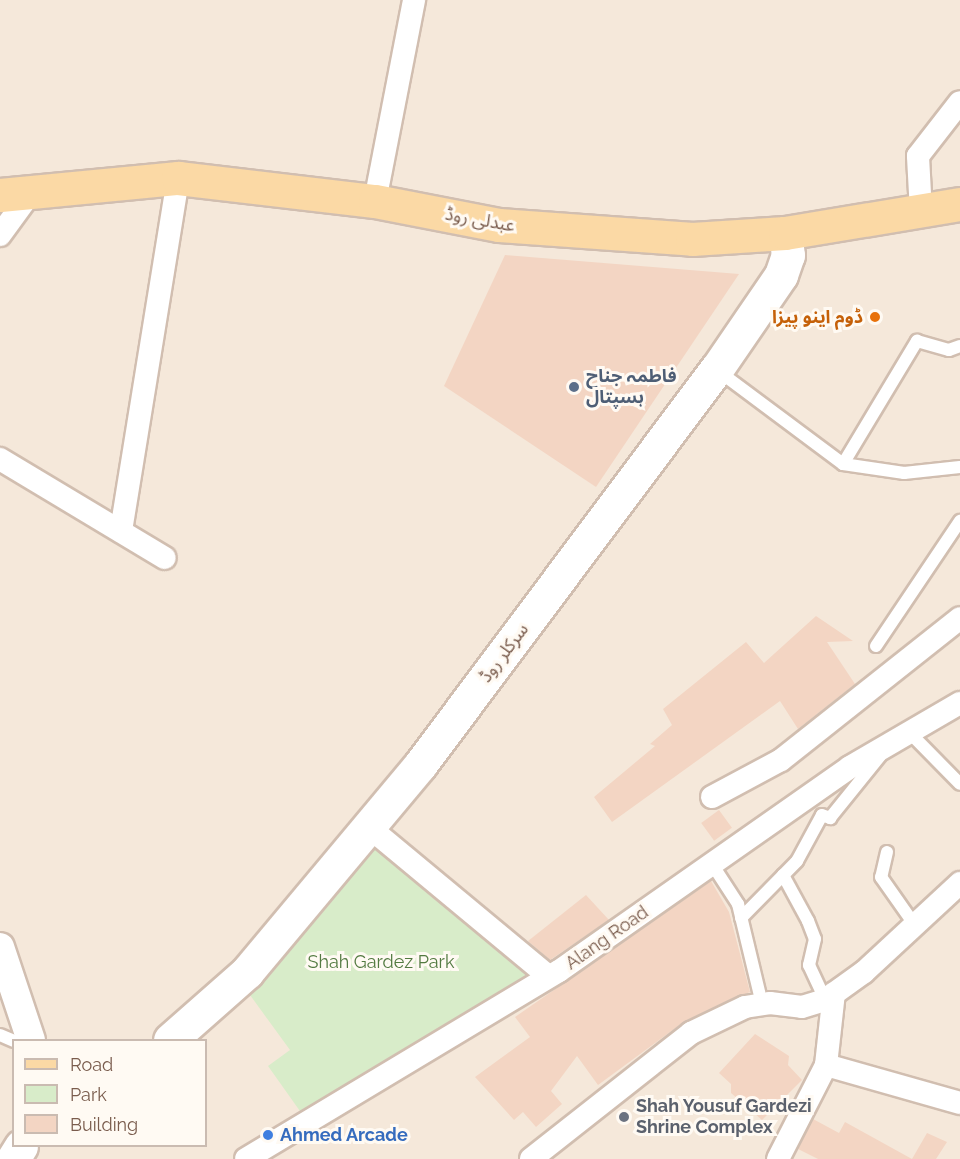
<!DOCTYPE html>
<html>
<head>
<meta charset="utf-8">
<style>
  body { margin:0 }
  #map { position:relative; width:960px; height:1159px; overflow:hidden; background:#fdf6ec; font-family:Raleway,"Noto Sans Arabic",sans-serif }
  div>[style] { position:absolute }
  .residential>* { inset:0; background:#f5e8da }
  .green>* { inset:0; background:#d8ecc9 }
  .building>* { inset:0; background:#f3d5c3; transform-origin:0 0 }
  .roads { filter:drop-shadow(2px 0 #d1beb0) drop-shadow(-2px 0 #d1beb0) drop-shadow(0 2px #d1beb0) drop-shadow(0 -2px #d1beb0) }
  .service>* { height:12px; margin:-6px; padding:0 6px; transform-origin:6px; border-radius:6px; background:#fff }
  .minor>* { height:22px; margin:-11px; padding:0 11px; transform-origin:11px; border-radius:11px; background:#fff }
  .tertiary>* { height:28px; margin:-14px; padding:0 14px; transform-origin:14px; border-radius:14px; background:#fff }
  .secondary>* { height:33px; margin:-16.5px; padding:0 16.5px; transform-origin:16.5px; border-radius:16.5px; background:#fff }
  .primary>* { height:33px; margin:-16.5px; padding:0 16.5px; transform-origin:16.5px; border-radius:16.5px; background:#fbd9a5 }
  .dots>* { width:16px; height:16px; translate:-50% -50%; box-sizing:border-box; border:3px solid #fffaf3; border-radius:50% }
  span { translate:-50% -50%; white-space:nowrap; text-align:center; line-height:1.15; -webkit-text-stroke:6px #fffaf3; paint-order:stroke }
  .street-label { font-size:18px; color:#7a5c4d }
  .food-label { font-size:18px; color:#c56008; font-weight:700 }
  .right { translate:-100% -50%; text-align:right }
  .service-label { font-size:18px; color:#4e5e75; font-weight:700 }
  .left { translate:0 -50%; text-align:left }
  .park-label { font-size:18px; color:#537a41 }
  .worship-label { font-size:18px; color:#5b616d; font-weight:700 }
  .shop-label { font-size:18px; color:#366cbe; font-weight:700 }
  .legend { position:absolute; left:12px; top:1039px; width:195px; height:108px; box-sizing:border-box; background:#fffaf3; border:2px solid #cabbb1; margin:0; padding:8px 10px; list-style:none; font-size:18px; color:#7a5c4d }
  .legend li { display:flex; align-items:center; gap:12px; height:30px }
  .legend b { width:30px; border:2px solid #cabbb1 }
</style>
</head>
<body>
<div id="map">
  <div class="residential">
    <div style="clip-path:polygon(evenodd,0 0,960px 0,960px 1159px,0 1159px,0 0,14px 1040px,206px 1040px,206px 1146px,14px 1146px,14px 1040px)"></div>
  </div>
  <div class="green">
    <div style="clip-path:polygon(370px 828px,547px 975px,307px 1121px,268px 1066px,290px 1050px,239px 980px)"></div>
  </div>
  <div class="building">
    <div style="clip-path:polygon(505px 255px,739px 274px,596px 487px,444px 386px)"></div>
    <div style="clip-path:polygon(816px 616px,853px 641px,827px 642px,855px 684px,798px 729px,780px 701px,612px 822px,594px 797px,655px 746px,650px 744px,672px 725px,663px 709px,746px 642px,764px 663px)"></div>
    <div style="left:719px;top:810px;width:22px;height:22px;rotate:54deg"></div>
    <div style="clip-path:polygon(711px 881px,729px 912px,750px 992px,685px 1021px,598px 1085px,577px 1056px,551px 1091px,562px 1104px,536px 1127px,523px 1112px,514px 1120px,475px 1077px,530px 1037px,515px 1017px)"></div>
    <div style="clip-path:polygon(586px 895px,609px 920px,550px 960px,528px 941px)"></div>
    <div style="clip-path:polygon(755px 1034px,789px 1056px,788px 1065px,802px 1080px,762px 1120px,731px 1093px,731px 1084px,719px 1073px)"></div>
    <div style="clip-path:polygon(813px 1119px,839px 1133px,845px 1122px,912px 1159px,927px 1133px,947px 1142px,936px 1159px,818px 1159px,798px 1149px)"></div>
  </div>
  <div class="roads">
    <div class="service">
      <div style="left:717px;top:370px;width:157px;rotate:36.7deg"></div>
      <div style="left:843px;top:464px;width:62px;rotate:8.4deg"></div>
      <div style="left:904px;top:473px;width:56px;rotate:-6.1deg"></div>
      <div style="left:843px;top:464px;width:144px;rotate:-59deg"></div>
      <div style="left:917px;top:341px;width:33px;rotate:16deg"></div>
      <div style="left:949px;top:350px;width:12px;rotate:-20deg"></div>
      <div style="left:876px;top:646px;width:151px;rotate:-56.1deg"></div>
      <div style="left:908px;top:731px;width:74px;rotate:45.5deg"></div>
      <div style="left:887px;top:852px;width:26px;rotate:103deg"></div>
      <div style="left:881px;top:877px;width:57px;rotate:54.9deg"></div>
      <div style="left:712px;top:864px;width:48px;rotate:57deg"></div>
      <div style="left:738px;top:904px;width:103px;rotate:76.5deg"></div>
      <div style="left:783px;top:875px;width:52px;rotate:61.5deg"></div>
      <div style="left:808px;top:921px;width:19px;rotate:69deg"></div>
      <div style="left:815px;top:939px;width:27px;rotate:103deg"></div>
      <div style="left:809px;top:965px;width:38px;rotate:65deg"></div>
      <div style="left:741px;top:918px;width:80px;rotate:-45.5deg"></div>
      <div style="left:797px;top:861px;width:52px;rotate:-61.5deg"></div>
      <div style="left:822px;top:815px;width:9px;rotate:21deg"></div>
      <div style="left:830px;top:818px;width:80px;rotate:-51.1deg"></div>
      <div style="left:0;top:1035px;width:15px;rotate:23deg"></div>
    </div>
    <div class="minor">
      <div style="left:375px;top:201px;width:205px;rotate:-79deg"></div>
      <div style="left:921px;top:212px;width:56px;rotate:-93.1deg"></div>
      <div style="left:918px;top:156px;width:68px;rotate:-52.1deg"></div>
      <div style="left:0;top:235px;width:54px;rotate:-54deg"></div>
      <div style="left:0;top:459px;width:192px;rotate:31deg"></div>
      <div style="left:121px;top:531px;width:358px;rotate:-80.8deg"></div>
      <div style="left:712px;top:797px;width:78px;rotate:-28.2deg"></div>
      <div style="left:781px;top:760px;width:228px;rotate:-38.4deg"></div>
      <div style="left:370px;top:828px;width:230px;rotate:39.7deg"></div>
      <div style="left:826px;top:1065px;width:139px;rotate:15.8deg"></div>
      <div style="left:246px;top:1159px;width:365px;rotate:-31deg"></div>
      <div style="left:559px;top:971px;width:355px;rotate:-35deg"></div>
      <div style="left:850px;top:767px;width:127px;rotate:-30.2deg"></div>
      <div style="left:531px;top:1159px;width:204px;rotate:-38.2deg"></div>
      <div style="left:691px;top:1033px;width:60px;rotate:-25.7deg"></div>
      <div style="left:745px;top:1007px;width:25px;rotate:-9deg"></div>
      <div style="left:770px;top:1003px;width:32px;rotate:7deg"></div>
      <div style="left:802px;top:1007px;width:24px;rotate:-17deg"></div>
      <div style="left:825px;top:1000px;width:48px;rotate:-35.7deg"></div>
      <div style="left:864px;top:972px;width:131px;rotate:-42.8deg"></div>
      <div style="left:778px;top:1159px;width:106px;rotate:-62.9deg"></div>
      <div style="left:826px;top:1065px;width:72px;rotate:-83.7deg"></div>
    </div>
    <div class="tertiary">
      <div style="left:0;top:947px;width:98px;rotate:71.6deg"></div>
    </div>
    <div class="secondary">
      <div style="left:170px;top:1040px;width:103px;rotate:-41.4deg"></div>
      <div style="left:247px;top:972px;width:270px;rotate:-50.1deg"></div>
      <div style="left:420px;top:765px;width:494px;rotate:-53.2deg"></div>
      <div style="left:716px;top:370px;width:115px;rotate:-55.6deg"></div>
      <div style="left:781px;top:275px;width:21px;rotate:-71deg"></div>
      <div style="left:788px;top:255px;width:22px;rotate:-98deg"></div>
      <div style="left:13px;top:1159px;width:15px;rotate:-58deg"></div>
    </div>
    <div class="primary">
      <div style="left:0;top:195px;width:179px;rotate:-5.5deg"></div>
      <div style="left:178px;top:178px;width:198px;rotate:6.7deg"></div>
      <div style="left:375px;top:201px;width:126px;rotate:11deg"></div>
      <div style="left:499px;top:225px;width:194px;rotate:4.1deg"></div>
      <div style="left:692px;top:239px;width:93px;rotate:-3.7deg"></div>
      <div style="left:785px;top:233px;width:177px;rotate:-9.4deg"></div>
    </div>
  </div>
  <div class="dots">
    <div style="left:875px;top:317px;background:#e8710a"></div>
    <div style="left:574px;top:387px;background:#5c6f8a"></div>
    <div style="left:624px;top:1117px;background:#6b7280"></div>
    <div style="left:268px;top:1135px;background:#3f7fe0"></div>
  </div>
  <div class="street-label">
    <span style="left:480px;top:220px;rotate:10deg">عبدلی روڈ</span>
    <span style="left:504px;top:653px;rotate:-53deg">سرکلر روڈ</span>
    <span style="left:607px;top:938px;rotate:-35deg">Alang Road</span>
  </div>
  <div class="food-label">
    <span class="right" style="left:863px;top:317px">ڈوم اینو پیزا</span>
  </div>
  <div class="service-label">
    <span class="left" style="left:586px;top:387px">فاطمہ جناح<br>ہسپتال</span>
  </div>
  <div class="park-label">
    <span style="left:381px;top:962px">Shah Gardez Park</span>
  </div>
  <div class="worship-label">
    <span class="left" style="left:636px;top:1117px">Shah Yousuf Gardezi<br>Shrine Complex</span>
  </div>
  <div class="shop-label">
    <span class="left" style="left:280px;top:1135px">Ahmed Arcade</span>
  </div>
  <ul class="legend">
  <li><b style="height:8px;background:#fbd9a5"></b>Road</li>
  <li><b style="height:16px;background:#d8ecc9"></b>Park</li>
  <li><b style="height:16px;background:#f3d5c3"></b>Building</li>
  </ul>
</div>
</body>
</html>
